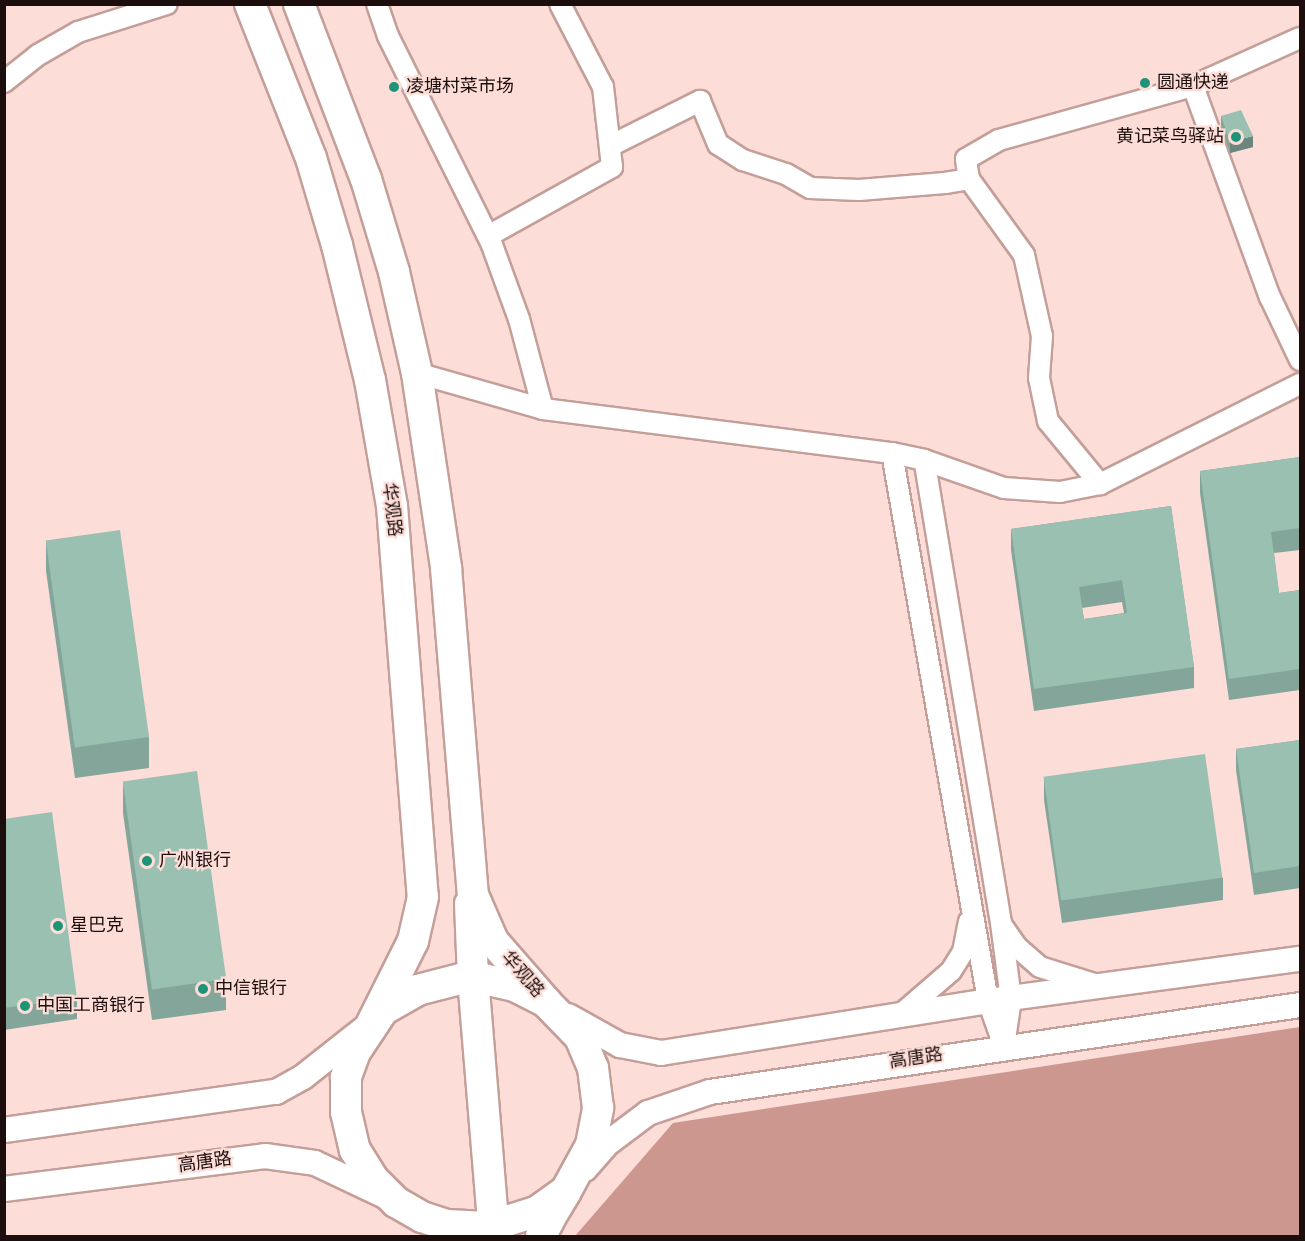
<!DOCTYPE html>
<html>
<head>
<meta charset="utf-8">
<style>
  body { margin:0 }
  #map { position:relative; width:1305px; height:1241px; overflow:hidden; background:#fdddd8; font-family:"Alegreya Sans","Noto Sans SC",sans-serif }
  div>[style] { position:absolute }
  .forest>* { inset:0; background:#cb978f }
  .roads { filter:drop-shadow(2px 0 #c49f99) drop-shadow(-2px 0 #c49f99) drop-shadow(0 2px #c49f99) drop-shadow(0 -2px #c49f99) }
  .minor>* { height:20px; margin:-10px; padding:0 10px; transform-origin:10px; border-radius:10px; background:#fff }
  .tertiary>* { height:24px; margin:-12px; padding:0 12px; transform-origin:12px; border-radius:12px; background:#fff }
  .primary>* { height:30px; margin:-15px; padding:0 15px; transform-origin:15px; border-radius:15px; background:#fff }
  .wall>* { inset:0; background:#84a599 }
  .shaded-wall>* { inset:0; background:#6c867d }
  .building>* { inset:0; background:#9ac0b2; transform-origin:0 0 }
  .dots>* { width:16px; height:16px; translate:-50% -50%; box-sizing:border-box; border:3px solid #fdddd8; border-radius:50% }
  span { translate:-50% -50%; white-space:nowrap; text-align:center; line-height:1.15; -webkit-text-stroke:4.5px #fdddd8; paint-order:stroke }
  .poi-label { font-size:18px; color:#1b0e0c }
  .left { translate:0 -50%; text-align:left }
  .right { translate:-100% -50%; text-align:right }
  .street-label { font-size:18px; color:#1b0e0c }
  .frame { position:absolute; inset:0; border:6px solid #1b0e0c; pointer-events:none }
</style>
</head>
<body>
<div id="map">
  <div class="forest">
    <div style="clip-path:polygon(1300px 1027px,1300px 1236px,575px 1236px,673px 1123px)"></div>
  </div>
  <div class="roads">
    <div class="minor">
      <div style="left:377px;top:4px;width:34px;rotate:71deg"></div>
      <div style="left:388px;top:36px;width:233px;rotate:63.5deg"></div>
      <div style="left:492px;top:245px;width:79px;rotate:70deg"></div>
      <div style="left:519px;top:319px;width:93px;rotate:75.1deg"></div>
      <div style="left:4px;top:82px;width:43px;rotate:-38.5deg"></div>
      <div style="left:38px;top:55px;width:46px;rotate:-29.9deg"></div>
      <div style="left:78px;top:32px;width:93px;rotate:-17.5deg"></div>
      <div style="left:1193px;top:86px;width:225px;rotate:70deg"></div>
      <div style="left:1270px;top:297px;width:70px;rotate:64.5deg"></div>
      <div style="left:610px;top:146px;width:101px;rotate:-26.6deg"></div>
      <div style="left:700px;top:101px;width:47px;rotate:67.3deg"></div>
      <div style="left:718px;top:144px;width:30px;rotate:33deg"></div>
      <div style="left:743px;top:160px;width:45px;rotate:18deg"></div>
      <div style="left:786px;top:174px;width:28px;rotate:30deg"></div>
      <div style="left:810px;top:188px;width:49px;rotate:2.3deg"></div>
      <div style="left:859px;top:190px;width:86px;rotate:-4.7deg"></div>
      <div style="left:945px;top:183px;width:24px;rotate:-9deg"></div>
      <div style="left:969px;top:179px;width:20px;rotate:-99deg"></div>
      <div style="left:966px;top:159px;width:38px;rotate:-30deg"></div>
      <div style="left:999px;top:140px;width:201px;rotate:-15.6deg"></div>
      <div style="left:1193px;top:86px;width:117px;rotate:-24.2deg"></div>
      <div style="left:969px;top:179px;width:94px;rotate:54.1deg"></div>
      <div style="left:1024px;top:255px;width:83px;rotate:77.5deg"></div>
      <div style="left:1042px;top:336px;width:42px;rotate:94.1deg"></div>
      <div style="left:1039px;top:378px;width:44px;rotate:78.2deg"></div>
      <div style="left:1048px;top:421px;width:82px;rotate:50.5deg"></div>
      <div style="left:488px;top:236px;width:142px;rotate:-29.1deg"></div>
      <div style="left:612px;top:167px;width:81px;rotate:-96.4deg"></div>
      <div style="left:603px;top:87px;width:93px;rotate:-117.4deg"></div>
      <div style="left:417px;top:373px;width:131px;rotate:15.9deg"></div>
      <div style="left:543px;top:409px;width:352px;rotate:7.2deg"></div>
      <div style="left:892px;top:453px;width:33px;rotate:12deg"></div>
      <div style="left:924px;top:460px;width:85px;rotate:19.3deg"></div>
      <div style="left:1004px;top:488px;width:56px;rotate:4.1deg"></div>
      <div style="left:1060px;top:492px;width:41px;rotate:-11.3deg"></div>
      <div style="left:1100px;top:484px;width:224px;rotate:-26.6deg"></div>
      <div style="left:892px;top:453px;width:556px;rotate:80.06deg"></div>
      <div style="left:988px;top:1001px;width:48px;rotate:70.4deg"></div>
      <div style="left:1004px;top:1046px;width:48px;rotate:-81.5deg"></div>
      <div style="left:1011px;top:999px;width:77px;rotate:-97.5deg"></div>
      <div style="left:1001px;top:923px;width:469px;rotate:-99.4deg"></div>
      <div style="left:1003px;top:927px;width:24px;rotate:55deg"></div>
      <div style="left:1017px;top:947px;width:30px;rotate:41deg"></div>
      <div style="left:1040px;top:967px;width:57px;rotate:17.5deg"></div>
      <div style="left:900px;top:1015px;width:67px;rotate:-40.8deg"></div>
      <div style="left:951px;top:971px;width:22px;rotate:-58deg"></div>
      <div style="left:963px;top:952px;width:31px;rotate:-79deg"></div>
    </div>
    <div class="tertiary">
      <div style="left:568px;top:1016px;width:60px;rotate:29.1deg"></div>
      <div style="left:620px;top:1045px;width:42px;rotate:11deg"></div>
      <div style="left:661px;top:1053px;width:331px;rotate:-9deg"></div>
      <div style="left:988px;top:1001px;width:315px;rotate:-7.7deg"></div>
      <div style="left:4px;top:1130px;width:275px;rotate:-8deg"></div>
      <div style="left:276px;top:1092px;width:31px;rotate:-29deg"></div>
      <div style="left:303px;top:1077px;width:79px;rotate:-38.3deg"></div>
      <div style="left:585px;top:1169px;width:35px;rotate:-49deg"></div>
      <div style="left:608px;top:1143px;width:50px;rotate:-36.9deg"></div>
      <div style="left:648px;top:1113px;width:65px;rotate:-18.7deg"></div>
      <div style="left:710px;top:1092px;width:596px;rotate:-8.39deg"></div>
      <div style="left:4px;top:1189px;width:263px;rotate:-7.2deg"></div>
      <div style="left:265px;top:1156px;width:50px;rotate:8deg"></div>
      <div style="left:315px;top:1163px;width:77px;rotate:25.2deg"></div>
    </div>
    <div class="primary">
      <div style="left:250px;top:4px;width:166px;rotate:68.4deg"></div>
      <div style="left:311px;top:158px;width:91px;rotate:73.4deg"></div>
      <div style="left:337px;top:245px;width:139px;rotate:76.3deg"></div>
      <div style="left:370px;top:380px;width:128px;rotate:80.1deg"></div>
      <div style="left:392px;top:506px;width:392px;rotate:85.5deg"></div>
      <div style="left:423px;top:897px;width:45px;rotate:102.8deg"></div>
      <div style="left:413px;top:941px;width:92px;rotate:116.6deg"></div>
      <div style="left:299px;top:4px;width:187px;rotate:69.1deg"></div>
      <div style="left:366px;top:179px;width:97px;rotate:73.2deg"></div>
      <div style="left:394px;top:272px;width:104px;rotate:77.2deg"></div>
      <div style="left:417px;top:373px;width:197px;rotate:81.5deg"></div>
      <div style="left:446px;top:568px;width:328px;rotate:85.3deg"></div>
      <div style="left:473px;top:895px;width:50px;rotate:66.5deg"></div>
      <div style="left:493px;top:941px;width:81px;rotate:49deg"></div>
      <div style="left:470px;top:904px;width:74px;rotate:87.7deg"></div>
      <div style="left:473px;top:978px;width:259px;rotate:85.3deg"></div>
      <div style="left:541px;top:1236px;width:20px;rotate:-63deg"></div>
      <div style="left:550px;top:1218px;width:31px;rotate:-59deg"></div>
      <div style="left:566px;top:1191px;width:52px;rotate:-61.5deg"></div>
      <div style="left:591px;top:1145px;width:38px;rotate:-79deg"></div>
      <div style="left:598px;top:1108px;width:40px;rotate:-97.1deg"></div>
      <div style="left:593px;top:1068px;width:34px;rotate:-113deg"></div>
      <div style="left:580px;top:1037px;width:49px;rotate:-134.2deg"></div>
      <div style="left:546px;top:1002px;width:36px;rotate:-153deg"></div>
      <div style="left:514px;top:986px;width:32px;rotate:-167deg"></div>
      <div style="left:483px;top:979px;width:19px;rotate:-177deg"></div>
      <div style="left:464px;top:978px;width:48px;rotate:165.4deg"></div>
      <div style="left:418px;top:990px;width:40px;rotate:150.3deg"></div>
      <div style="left:383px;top:1010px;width:50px;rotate:123.7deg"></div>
      <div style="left:355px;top:1052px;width:27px;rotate:110deg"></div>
      <div style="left:346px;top:1077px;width:35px;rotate:90deg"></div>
      <div style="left:346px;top:1112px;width:39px;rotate:77deg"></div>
      <div style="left:355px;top:1150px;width:34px;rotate:58deg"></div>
      <div style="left:373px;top:1179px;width:33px;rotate:45deg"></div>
      <div style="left:396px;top:1202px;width:30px;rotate:30deg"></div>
      <div style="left:422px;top:1217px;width:26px;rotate:18deg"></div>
      <div style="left:447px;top:1225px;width:41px;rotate:2.8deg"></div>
      <div style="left:488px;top:1227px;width:52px;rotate:-17.7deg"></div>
      <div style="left:538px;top:1211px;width:34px;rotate:-36deg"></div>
    </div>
  </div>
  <div class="wall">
    <div style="clip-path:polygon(1221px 116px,1253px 147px,1230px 153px,1221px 127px)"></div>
    <div style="clip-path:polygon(1300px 457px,1300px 550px,1274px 553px,1279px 593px,1300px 590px,1300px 690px,1229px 700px,1200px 493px,1200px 471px)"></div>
    <div style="clip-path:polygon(evenodd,1171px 506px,1194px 667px,1194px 688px,1034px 711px,1011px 550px,1011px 529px,1171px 506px,1122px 602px,1124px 613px,1084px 619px,1082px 608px,1122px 602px)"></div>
    <div style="clip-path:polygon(46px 540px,149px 737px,149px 768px,75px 778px,46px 571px)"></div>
    <div style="clip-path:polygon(1300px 740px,1300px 888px,1254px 895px,1236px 770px,1236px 749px)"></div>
    <div style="clip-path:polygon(1044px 778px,1223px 878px,1223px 900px,1062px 923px,1044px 800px)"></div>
    <div style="clip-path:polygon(123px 782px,226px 979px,226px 1010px,152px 1020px,123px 813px)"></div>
    <div style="clip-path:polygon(4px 819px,77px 998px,77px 1019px,4px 1030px)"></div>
  </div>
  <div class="shaded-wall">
    <div style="clip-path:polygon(1253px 136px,1253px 147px,1230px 153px,1230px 142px)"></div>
  </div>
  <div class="building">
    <div style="clip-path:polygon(1241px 110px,1253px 136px,1230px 142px,1221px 116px)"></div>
    <div style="clip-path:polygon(1300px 457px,1300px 528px,1271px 532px,1279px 593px,1300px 590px,1300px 669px,1229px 679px,1200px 471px)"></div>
    <div style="clip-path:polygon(evenodd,1171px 506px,1194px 667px,1034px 689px,1011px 529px,1171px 506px,1122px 580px,1127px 613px,1084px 619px,1079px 587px,1122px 580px)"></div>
    <div style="left:120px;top:530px;width:209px;height:75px;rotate:82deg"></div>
    <div style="clip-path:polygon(1300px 740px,1300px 866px,1254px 873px,1236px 749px)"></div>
    <div style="left:1205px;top:754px;width:125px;height:163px;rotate:82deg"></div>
    <div style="left:197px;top:771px;width:210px;height:75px;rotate:82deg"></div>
    <div style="clip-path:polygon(52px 812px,77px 998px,4px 1008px,4px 819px)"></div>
  </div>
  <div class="dots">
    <div style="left:1145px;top:83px;background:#1f9377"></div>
    <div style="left:394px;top:87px;background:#1f9377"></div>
    <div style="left:1236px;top:137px;background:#1f9377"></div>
    <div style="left:147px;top:861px;background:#1f9377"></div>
    <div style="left:58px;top:926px;background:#1f9377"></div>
    <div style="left:203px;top:989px;background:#1f9377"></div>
    <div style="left:25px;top:1006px;background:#1f9377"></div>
  </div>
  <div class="poi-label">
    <span class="left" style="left:1157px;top:83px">圆通快递</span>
    <span class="left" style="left:406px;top:87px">凌塘村菜市场</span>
    <span class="right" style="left:1224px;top:137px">黄记菜鸟驿站</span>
    <span class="left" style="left:159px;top:861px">广州银行</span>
    <span class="left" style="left:70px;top:926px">星巴克</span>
    <span class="left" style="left:215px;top:989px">中信银行</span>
    <span class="left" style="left:37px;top:1006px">中国工商银行</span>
  </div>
  <div class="street-label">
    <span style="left:391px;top:510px;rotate:83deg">华观路</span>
    <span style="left:522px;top:975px;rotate:49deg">华观路</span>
    <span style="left:916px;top:1059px;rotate:-9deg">高唐路</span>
    <span style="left:205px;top:1163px;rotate:-8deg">高唐路</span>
  </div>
  <div class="frame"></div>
</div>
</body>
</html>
